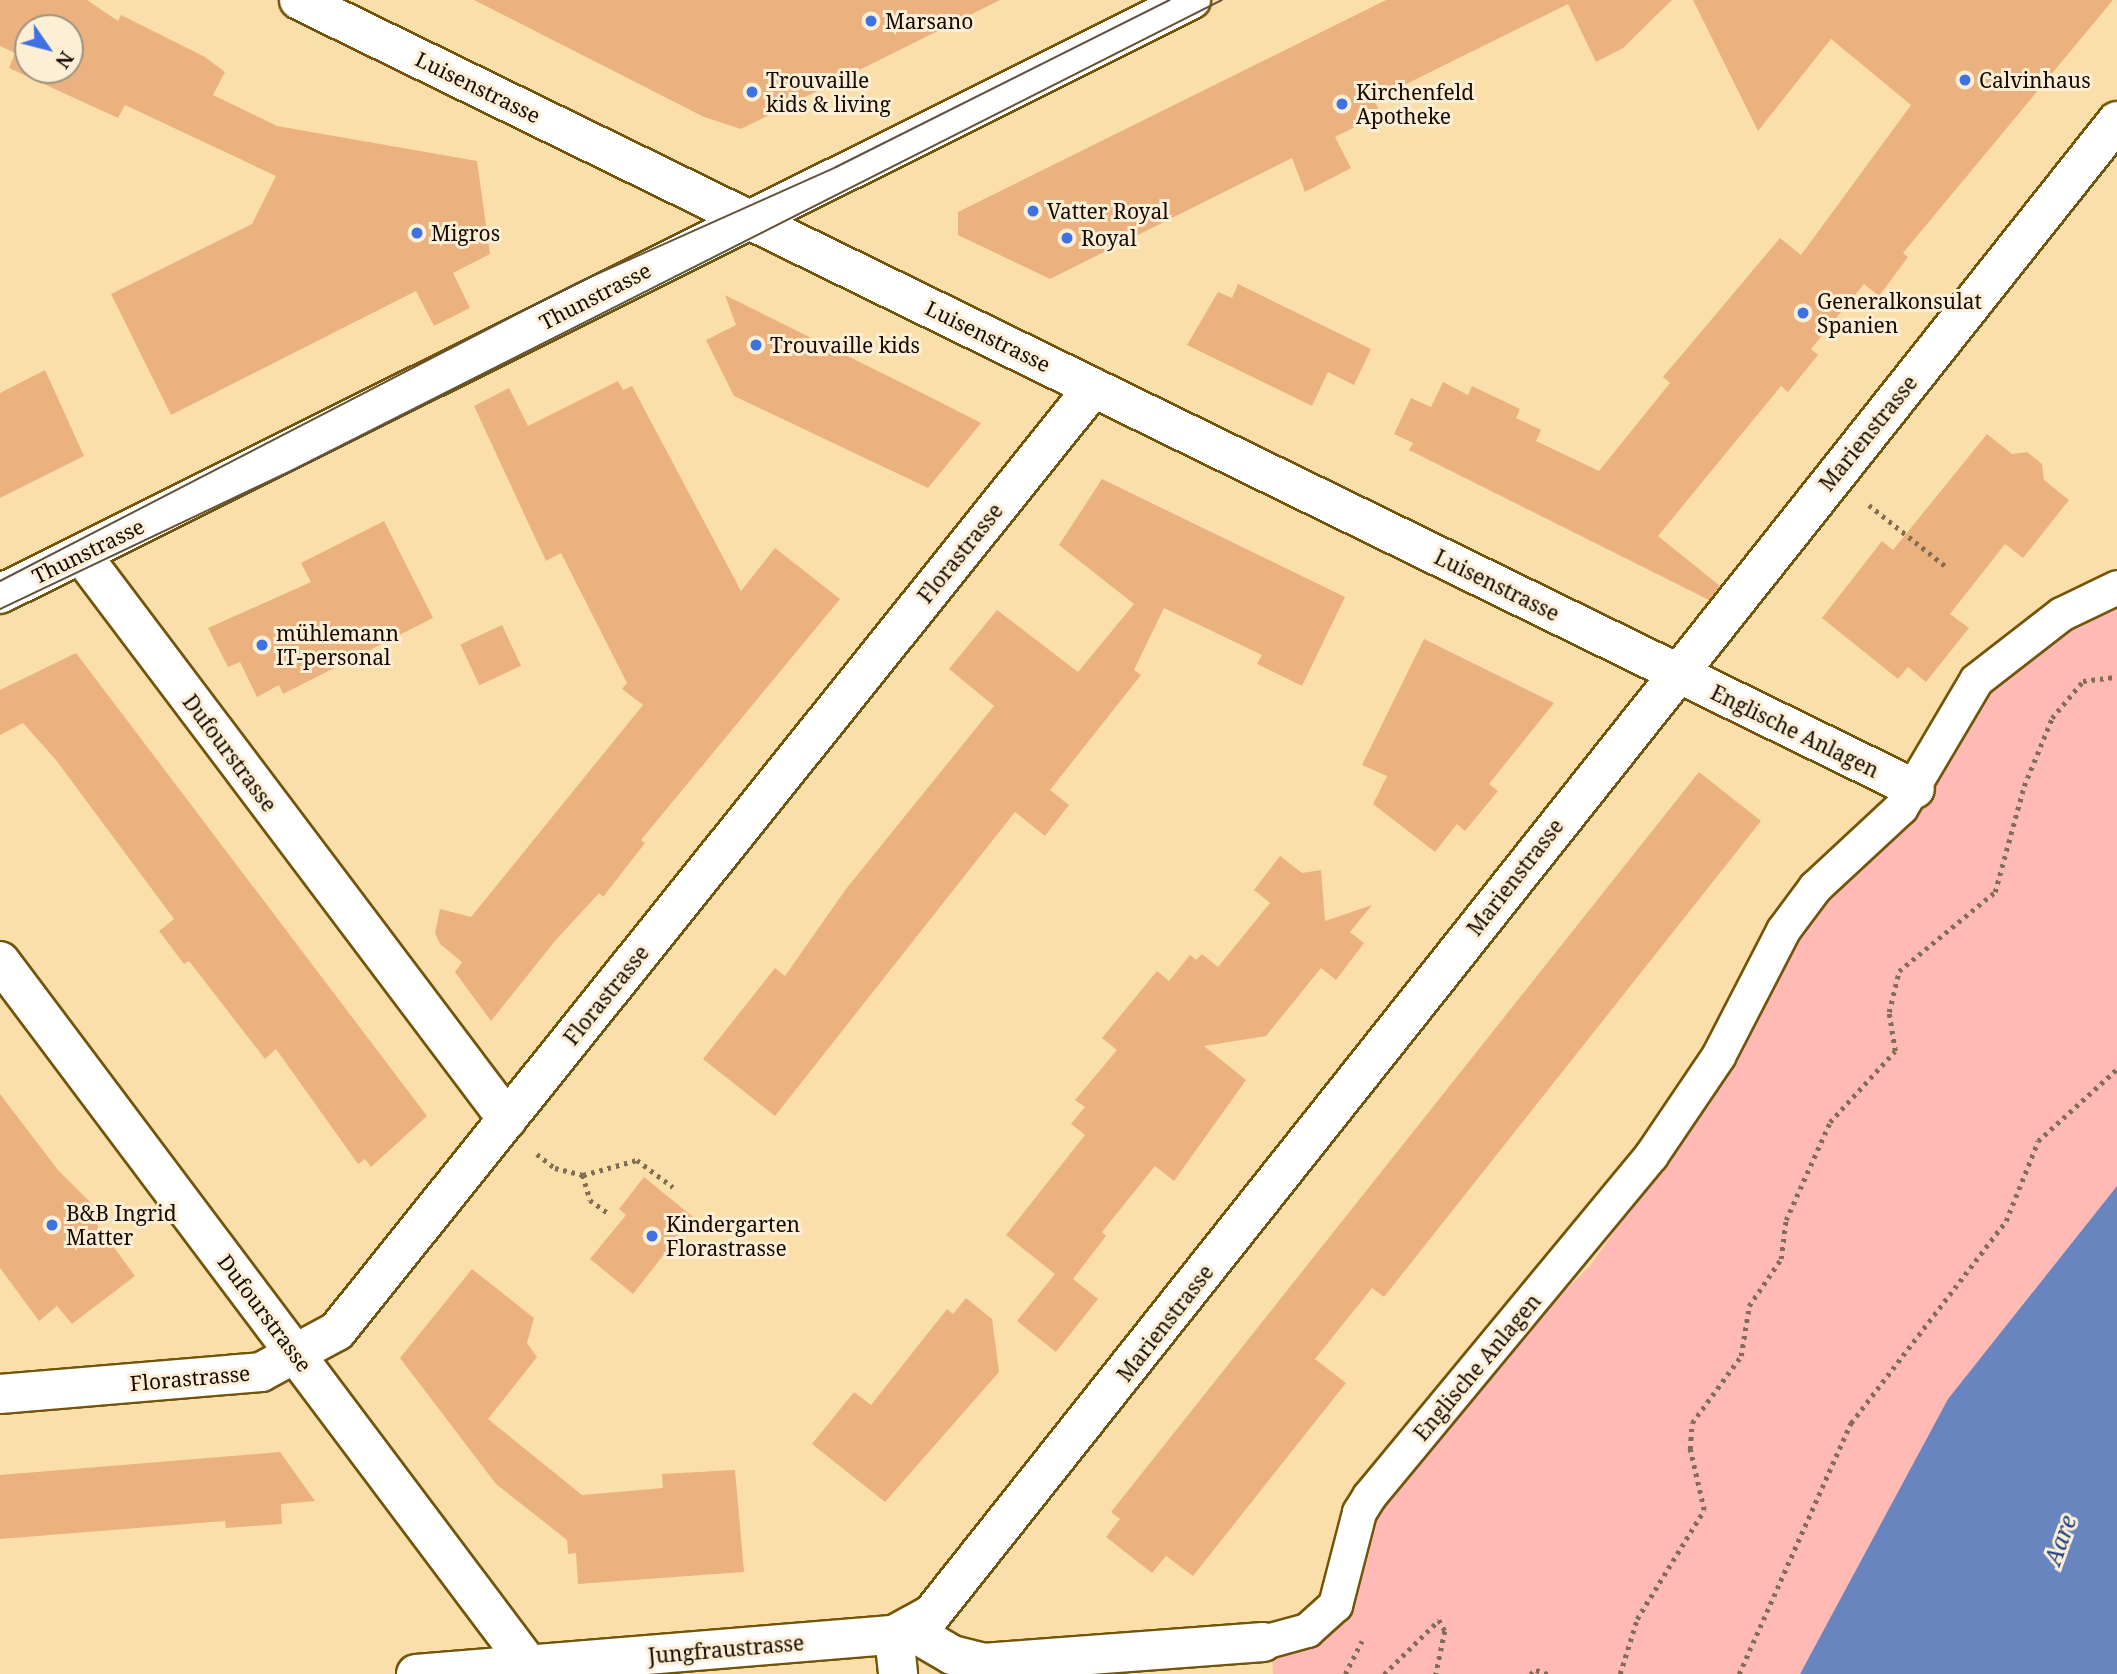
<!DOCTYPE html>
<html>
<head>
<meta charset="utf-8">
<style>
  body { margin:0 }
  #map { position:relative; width:2117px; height:1674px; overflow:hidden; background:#fbdfab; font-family:"Noto Serif",serif }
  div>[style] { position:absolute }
  .green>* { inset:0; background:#ffbab5 }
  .water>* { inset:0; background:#6885bf }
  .building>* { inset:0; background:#ebb27f; transform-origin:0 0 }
  .path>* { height:4.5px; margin-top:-2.25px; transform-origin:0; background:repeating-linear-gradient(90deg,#826e51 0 3.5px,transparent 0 8.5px) }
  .roads { filter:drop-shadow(2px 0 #73550a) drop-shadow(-2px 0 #73550a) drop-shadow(0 2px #73550a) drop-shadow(0 -2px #73550a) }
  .pedestrian>* { height:33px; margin:-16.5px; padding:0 16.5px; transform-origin:16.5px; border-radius:16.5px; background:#fff }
  .minor>* { height:38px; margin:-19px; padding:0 19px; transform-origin:19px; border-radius:19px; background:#fff }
  .tertiary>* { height:38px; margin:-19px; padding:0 19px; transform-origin:19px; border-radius:19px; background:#fff }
  .tram>* { height:2px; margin:-1px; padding:0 1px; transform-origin:1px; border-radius:1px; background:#63513a }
  .dots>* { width:19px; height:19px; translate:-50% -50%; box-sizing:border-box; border:4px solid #fcefd5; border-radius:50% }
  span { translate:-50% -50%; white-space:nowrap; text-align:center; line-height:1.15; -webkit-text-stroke:6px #fcefd5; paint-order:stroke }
  .poi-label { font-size:21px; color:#150900 }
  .left { translate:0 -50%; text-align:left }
  .street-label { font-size:21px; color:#150900 }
  .water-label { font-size:23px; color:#1f3f86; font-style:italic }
  .north { position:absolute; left:14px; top:14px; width:70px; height:70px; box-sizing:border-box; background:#fcefd5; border:2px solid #a09380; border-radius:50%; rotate:125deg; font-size:19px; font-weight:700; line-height:28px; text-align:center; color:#150900 }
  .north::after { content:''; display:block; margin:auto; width:24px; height:32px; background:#3e72e2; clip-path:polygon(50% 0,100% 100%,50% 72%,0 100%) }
</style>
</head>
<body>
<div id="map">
  <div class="green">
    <div style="clip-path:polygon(2117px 599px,2117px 1186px,1948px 1399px,1800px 1674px,1273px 1674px,1271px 1645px,1309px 1634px,1362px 1510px,1476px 1376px,1590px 1266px,1726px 1071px,1778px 953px,1978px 683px)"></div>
  </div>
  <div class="water">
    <div style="clip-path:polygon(2117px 1186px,2117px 1674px,1800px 1674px,1948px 1399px)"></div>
  </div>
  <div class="building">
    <div style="clip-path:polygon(evenodd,0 0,87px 0,118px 21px,121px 15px,205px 57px,225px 72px,213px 95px,277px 126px,477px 161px,490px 254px,453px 273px,470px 308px,434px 326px,416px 291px,171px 415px,111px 294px,252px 224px,276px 176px,125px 105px,118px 118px,9px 68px,15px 53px,0 46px,0 0,28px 28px,70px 28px,70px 70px,28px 70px,28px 28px)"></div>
    <div style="clip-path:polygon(474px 0,1000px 0,741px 129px,704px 117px)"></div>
    <div style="clip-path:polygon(1386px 0,1672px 0,1623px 48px,1596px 62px,1568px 4px,1374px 100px,1381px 114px,1335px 137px,1351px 168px,1305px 192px,1292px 158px,1050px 279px,958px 235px,958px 212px)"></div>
    <div style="clip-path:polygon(1693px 0,2113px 0,1903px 253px,1908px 257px,1879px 296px,1864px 284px,1811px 349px,1818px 355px,1788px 392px,1781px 386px,1658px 536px,1720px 586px,1709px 600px,1409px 450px,1413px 443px,1394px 434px,1411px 398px,1431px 407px,1443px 382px,1468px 395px,1472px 386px,1520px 409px,1516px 418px,1541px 430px,1536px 441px,1599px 471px,1670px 383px,1663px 377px,1780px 238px,1801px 255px,1911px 105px,1831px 39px,1758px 131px)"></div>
    <div style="clip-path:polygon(1238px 284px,1371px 349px,1354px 385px,1328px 372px,1312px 406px,1187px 345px,1218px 292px,1232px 298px)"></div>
    <div style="clip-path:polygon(725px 295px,930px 397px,981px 423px,928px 488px,734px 396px,706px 340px,736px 325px)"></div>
    <div style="clip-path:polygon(45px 370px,84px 456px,0 498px,0 393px)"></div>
    <div style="clip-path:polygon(618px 381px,623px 390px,632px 386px,741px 591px,775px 548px,840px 599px,641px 840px,645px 843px,603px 897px,599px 893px,555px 941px,491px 1021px,455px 972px,462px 962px,440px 944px,435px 933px,440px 909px,471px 917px,643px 705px,622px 689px,627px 683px,561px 553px,546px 561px,474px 406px,509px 388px,528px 426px)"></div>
    <div style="clip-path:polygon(1987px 434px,2012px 454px,2027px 452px,2042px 464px,2044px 480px,2069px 500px,2023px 558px,2005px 544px,1950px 614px,1969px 628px,1926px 682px,1908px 667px,1898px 679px,1822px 618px,1882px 541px,1893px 550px)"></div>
    <div style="clip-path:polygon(1102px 479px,1345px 597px,1302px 686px,1257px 664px,1262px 655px,1164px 608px,1134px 670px,1141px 675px,1050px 790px,1069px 805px,1045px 836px,1015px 812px,775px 1116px,703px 1059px,775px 968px,785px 976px,846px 889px,994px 706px,949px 669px,997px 610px,1078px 672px,1134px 604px,1059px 545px)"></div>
    <div style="clip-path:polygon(384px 521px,433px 618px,283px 694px,279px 685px,257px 697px,240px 662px,228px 667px,208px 628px,311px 582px,301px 563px)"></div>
    <div style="left:502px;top:625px;width:45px;height:46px;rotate:65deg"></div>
    <div style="clip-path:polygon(1424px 639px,1554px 703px,1489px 784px,1498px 791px,1465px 831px,1457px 824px,1435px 852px,1373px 804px,1387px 776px,1362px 765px)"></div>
    <div style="clip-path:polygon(76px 653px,427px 1116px,371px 1167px,365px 1159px,358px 1164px,276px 1049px,265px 1059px,189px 961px,184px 964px,159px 931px,174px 919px,56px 760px,23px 723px,0 735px,0 690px)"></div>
    <div style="clip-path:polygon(1699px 772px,1761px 821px,1384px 1297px,1372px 1288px,1315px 1359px,1346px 1383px,1193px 1576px,1166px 1556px,1152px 1573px,1106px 1537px,1120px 1519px,1111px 1512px)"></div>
    <div style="clip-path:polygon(1280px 856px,1302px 873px,1321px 870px,1325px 921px,1372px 905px,1350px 932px,1364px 943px,1336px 980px,1321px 968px,1266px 1036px,1204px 1046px,1246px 1080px,1174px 1181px,1155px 1166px,1102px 1232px,1106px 1236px,1073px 1279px,1098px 1299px,1056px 1352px,1017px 1321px,1055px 1274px,1006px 1235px,1085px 1135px,1071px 1124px,1085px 1107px,1075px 1100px,1117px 1050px,1102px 1038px,1157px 971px,1169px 981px,1190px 955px,1196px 960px,1202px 954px,1218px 967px,1270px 903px,1254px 890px)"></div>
    <div style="clip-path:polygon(0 1094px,58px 1170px,101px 1213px,93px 1219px,135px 1276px,72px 1324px,57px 1306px,39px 1321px,0 1268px)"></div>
    <div style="clip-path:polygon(644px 1177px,693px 1217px,633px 1294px,590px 1259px,626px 1215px,619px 1209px)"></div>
    <div style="clip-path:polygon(472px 1269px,534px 1318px,527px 1343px,537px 1357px,488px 1419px,582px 1495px,663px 1488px,662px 1474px,735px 1470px,744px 1572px,578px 1584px,576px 1553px,568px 1554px,567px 1540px,496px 1484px,400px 1358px)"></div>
    <div style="clip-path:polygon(966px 1298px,992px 1319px,999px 1372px,885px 1502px,812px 1444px,854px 1392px,871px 1405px,947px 1309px,953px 1314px)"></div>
    <div style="clip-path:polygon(280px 1452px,315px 1501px,281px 1504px,282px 1524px,226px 1528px,225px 1521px,0 1539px,0 1475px)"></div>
  </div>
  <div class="path">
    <div style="left:1869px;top:505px;width:101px;rotate:38.6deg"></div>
    <div style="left:537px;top:1154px;width:23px;rotate:38deg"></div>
    <div style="left:555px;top:1168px;width:29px;rotate:14deg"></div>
    <div style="left:583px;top:1175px;width:56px;rotate:-15.5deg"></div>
    <div style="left:637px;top:1160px;width:45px;rotate:36.9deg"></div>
    <div style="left:583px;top:1175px;width:26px;rotate:74deg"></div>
    <div style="left:590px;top:1200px;width:24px;rotate:36deg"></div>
    <div style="left:1345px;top:1674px;width:37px;rotate:-63deg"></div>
    <div style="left:1384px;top:1674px;width:77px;rotate:-44.5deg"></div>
    <div style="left:1439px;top:1620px;width:13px;rotate:61deg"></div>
    <div style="left:1445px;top:1631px;width:44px;rotate:101.8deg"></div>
    <div style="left:1530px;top:1674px;width:7px;rotate:-34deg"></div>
    <div style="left:1536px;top:1670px;width:13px;rotate:18deg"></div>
    <div style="left:1620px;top:1674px;width:58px;rotate:-72.8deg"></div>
    <div style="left:1637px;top:1619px;width:128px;rotate:-58.4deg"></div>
    <div style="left:1704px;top:1510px;width:63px;rotate:-102.9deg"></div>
    <div style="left:1690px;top:1449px;width:26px;rotate:-86deg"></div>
    <div style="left:1692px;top:1423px;width:83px;rotate:-53.8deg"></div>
    <div style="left:1741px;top:1356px;width:51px;rotate:-80.9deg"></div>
    <div style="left:1749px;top:1306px;width:57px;rotate:-55.8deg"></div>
    <div style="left:1781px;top:1259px;width:39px;rotate:-83deg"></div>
    <div style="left:1786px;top:1220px;width:107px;rotate:-65.8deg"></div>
    <div style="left:1830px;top:1122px;width:96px;rotate:-47.5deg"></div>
    <div style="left:1895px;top:1051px;width:39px;rotate:-99deg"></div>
    <div style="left:1889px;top:1012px;width:42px;rotate:-76.3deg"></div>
    <div style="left:1899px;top:971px;width:124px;rotate:-39.5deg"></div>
    <div style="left:1995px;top:892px;width:110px;rotate:-74.7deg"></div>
    <div style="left:2024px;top:786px;width:74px;rotate:-67.6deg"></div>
    <div style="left:2052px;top:718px;width:48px;rotate:-50deg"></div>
    <div style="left:2083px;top:681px;width:34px;rotate:-7deg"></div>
    <div style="left:1739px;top:1674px;width:275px;rotate:-66deg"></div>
    <div style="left:1851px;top:1423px;width:255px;rotate:-52.5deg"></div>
    <div style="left:2006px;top:1221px;width:86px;rotate:-68.2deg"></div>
    <div style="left:2038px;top:1141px;width:107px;rotate:-42.3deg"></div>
  </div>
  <div class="roads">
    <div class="pedestrian">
      <div style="left:1263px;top:1642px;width:46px;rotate:-15.3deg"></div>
      <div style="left:1307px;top:1630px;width:38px;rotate:-42deg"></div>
      <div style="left:1335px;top:1605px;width:96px;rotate:-75.5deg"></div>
      <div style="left:1359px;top:1512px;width:19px;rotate:-58deg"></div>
      <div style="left:1369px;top:1496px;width:442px;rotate:-50.4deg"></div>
      <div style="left:1651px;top:1155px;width:120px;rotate:-55.9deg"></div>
      <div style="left:1718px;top:1056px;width:142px;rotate:-62.7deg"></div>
      <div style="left:1783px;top:930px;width:54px;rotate:-53.3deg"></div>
      <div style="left:1815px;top:887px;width:117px;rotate:-42.9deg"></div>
      <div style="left:1901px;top:807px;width:147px;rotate:-59.4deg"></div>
      <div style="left:1976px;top:680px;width:108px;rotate:-37.8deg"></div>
      <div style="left:2061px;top:614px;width:62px;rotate:-25.7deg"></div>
    </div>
    <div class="minor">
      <div style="left:299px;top:0;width:1798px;rotate:26.02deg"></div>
      <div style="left:81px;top:554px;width:708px;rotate:52.98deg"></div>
      <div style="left:0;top:961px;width:881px;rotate:53.08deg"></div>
      <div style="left:0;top:1394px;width:262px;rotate:-4.8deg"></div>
      <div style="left:261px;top:1372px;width:86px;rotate:-28.3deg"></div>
      <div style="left:337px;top:1331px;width:1209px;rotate:-51.28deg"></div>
      <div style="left:911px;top:1631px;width:48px;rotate:30.3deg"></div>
      <div style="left:952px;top:1655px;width:32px;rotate:14deg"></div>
      <div style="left:983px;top:1663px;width:281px;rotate:-4.3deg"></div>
      <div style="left:894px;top:1635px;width:39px;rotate:84deg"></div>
    </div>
    <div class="tertiary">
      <div style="left:0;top:594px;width:1331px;rotate:-26.51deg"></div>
      <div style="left:416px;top:1674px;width:480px;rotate:-4.7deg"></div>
      <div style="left:894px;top:1635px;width:43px;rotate:-28.9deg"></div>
      <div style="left:932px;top:1614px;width:1906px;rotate:-51.56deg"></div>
    </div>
  </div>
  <div class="tram">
    <div style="left:0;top:581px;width:649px;rotate:-27.31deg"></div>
    <div style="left:577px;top:283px;width:284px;rotate:-24.1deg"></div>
    <div style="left:836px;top:167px;width:373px;rotate:-26.6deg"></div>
    <div style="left:0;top:609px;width:322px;rotate:-25.4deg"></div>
    <div style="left:291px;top:471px;width:1043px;rotate:-26.84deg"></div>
  </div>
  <div class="dots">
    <div style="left:871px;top:21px;background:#3e72e2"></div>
    <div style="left:1965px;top:80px;background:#3e72e2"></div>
    <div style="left:752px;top:92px;background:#3e72e2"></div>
    <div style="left:1342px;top:104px;background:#3e72e2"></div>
    <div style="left:1033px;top:211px;background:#3e72e2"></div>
    <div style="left:417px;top:233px;background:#3e72e2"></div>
    <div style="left:1067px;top:238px;background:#3e72e2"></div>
    <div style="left:1803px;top:313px;background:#3e72e2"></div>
    <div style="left:756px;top:345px;background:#3e72e2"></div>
    <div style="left:262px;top:645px;background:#3e72e2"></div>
    <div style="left:52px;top:1225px;background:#3e72e2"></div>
    <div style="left:652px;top:1236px;background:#3e72e2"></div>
  </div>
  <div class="poi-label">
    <span class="left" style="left:885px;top:21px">Marsano</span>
    <span class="left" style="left:766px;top:92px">Trouvaille<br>kids &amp; living</span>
    <span class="left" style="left:1979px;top:80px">Calvinhaus</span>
    <span class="left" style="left:1356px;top:104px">Kirchenfeld<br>Apotheke</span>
    <span class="left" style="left:1047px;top:211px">Vatter Royal</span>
    <span class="left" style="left:431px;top:233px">Migros</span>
    <span class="left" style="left:1081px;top:238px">Royal</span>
    <span class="left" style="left:1817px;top:313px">Generalkonsulat<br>Spanien</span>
    <span class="left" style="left:770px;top:345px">Trouvaille kids</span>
    <span class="left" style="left:276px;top:645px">mühlemann<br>IT-personal</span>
    <span class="left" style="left:66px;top:1225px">B&amp;B Ingrid<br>Matter</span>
    <span class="left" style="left:666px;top:1236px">Kindergarten<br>Florastrasse</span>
  </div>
  <div class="street-label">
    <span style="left:478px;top:87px;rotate:26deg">Luisenstrasse</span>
    <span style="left:595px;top:296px;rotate:-27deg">Thunstrasse</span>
    <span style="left:988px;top:336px;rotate:26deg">Luisenstrasse</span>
    <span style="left:1868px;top:433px;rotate:-51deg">Marienstrasse</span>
    <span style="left:88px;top:551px;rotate:-26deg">Thunstrasse</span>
    <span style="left:960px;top:553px;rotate:-51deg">Florastrasse</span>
    <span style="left:1497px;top:585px;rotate:26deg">Luisenstrasse</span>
    <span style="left:1795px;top:731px;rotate:26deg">Englische Anlagen</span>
    <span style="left:230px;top:753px;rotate:53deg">Dufourstrasse</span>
    <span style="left:1515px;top:877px;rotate:-52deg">Marienstrasse</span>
    <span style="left:606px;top:995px;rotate:-51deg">Florastrasse</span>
    <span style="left:265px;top:1313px;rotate:53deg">Dufourstrasse</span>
    <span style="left:1165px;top:1323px;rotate:-52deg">Marienstrasse</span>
    <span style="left:1477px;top:1367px;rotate:-50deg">Englische Anlagen</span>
    <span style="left:190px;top:1378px;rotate:-5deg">Florastrasse</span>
    <span style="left:726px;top:1649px;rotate:-5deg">Jungfraustrasse</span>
  </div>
  <div class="water-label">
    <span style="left:2060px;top:1540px;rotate:-70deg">Aare</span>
  </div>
  <div class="north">N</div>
</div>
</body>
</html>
